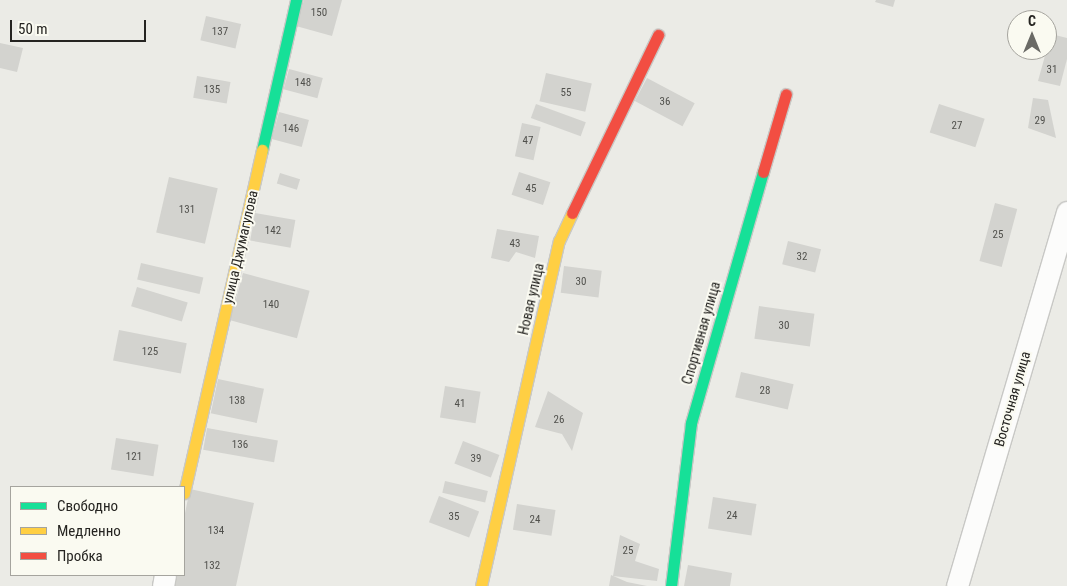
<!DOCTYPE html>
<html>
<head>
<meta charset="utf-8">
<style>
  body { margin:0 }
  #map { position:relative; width:1067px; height:586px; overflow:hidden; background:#ebebe6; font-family:"Roboto Condensed",sans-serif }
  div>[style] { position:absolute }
  .building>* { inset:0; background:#d3d3cf; transform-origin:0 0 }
  .roads { filter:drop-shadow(1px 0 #c8c8c5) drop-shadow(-1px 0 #c8c8c5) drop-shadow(0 1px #c8c8c5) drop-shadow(0 -1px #c8c8c5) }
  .street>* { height:21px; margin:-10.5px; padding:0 10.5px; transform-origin:10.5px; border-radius:10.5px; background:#fcfcfb }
  .fast>* { height:11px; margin:-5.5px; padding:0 5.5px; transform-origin:5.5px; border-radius:5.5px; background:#16e098 }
  .slow>* { height:11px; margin:-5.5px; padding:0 5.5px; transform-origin:5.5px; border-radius:5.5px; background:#ffcf43 }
  .jam>* { height:11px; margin:-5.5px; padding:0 5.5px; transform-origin:5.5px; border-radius:5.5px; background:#f24e42 }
  span { translate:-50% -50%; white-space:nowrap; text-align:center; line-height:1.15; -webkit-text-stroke:4px #fafaf1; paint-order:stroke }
  .number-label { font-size:11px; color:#50504c }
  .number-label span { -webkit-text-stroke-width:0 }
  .street-label { font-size:14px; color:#252421 }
  .legend { position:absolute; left:10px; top:486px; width:175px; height:90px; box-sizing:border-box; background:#fafaf1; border:1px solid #a5a49e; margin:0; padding:6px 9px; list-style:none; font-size:15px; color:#252421 }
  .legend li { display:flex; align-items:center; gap:10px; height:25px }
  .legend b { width:25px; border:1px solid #a5a49e }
  .north { position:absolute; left:1007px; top:10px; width:50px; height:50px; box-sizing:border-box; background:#fafaf1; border:1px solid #a5a49e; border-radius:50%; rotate:0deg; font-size:14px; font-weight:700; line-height:20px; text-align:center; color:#252421 }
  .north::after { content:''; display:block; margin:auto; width:18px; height:22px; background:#6a6a66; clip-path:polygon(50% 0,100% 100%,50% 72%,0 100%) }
  .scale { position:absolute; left:10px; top:20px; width:136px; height:22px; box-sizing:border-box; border:2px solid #252421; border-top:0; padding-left:6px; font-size:15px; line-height:18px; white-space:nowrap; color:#252421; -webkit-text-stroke:4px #fafaf1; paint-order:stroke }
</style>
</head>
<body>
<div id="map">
  <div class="building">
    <div style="clip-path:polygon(304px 0,342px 0,332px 36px,296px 26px)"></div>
    <div style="clip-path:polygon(876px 0,895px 0,893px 7px,875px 2px)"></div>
    <div style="left:206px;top:16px;width:36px;height:25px;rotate:13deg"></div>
    <div style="clip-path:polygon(1051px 34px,1067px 38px,1067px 59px,1060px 86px,1038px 81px)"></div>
    <div style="clip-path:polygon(0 43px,23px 48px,17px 72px,0 68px)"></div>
    <div style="left:289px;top:69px;width:35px;height:21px;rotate:15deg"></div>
    <div style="left:546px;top:73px;width:47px;height:29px;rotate:13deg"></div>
    <div style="left:197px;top:76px;width:34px;height:22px;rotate:10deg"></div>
    <div style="left:647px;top:78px;width:54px;height:26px;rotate:28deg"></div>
    <div style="clip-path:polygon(1033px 98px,1048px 100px,1056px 138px,1028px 128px)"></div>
    <div style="left:536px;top:104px;width:53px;height:15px;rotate:20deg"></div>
    <div style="left:939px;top:104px;width:48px;height:30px;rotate:18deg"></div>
    <div style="left:279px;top:112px;width:31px;height:28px;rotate:15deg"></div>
    <div style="left:522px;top:123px;width:19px;height:34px;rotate:12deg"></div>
    <div style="left:519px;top:172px;width:33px;height:24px;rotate:18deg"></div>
    <div style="left:280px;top:173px;width:21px;height:11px;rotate:17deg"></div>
    <div style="left:169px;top:177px;width:50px;height:57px;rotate:13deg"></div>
    <div style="left:995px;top:203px;width:23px;height:60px;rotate:15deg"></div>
    <div style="left:255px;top:213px;width:41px;height:28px;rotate:10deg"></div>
    <div style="clip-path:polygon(497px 229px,539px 236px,535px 258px,516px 252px,509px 262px,491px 258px)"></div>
    <div style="left:788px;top:241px;width:34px;height:24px;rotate:14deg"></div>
    <div style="left:141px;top:263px;width:64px;height:17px;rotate:13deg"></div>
    <div style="left:564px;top:266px;width:38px;height:27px;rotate:7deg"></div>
    <div style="left:243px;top:273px;width:69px;height:49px;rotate:15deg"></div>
    <div style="left:137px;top:287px;width:53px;height:20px;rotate:17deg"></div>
    <div style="left:759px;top:306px;width:56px;height:33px;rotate:8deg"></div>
    <div style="left:119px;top:330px;width:69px;height:31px;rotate:11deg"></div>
    <div style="left:741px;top:372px;width:54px;height:26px;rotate:13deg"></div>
    <div style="left:218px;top:379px;width:47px;height:35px;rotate:12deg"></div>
    <div style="left:445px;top:386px;width:36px;height:32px;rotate:9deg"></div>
    <div style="clip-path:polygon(548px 391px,583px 413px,572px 451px,562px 434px,535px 427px)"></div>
    <div style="left:207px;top:428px;width:72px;height:22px;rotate:10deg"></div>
    <div style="left:116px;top:438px;width:43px;height:32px;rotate:9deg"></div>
    <div style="left:463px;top:441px;width:39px;height:24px;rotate:21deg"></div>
    <div style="left:445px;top:481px;width:44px;height:12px;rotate:13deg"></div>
    <div style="clip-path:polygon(190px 489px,254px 503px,236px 586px,169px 586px,172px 575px,184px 575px,184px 518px)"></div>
    <div style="left:439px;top:496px;width:43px;height:28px;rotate:21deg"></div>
    <div style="left:713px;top:497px;width:44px;height:32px;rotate:9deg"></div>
    <div style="left:517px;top:504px;width:39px;height:26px;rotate:9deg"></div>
    <div style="clip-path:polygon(620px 535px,640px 544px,635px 561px,659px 569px,657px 581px,613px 576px)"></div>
    <div style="clip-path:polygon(688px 565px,732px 573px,730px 586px,684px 586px)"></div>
    <div style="clip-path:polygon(611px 575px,627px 582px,647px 586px,609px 586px)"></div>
  </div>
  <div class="roads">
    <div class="street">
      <div style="left:163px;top:586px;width:11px;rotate:-80deg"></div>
      <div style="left:957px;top:586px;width:390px;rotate:-73.6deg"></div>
    </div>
    <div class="fast">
      <div style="left:262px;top:150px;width:154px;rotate:-77.2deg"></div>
      <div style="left:671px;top:586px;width:164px;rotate:-83deg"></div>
      <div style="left:691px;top:423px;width:261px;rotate:-74deg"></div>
    </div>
    <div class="slow">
      <div style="left:184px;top:493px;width:352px;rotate:-77.2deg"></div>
      <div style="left:481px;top:586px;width:354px;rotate:-77.3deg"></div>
      <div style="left:559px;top:241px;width:31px;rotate:-65deg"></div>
    </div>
    <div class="jam">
      <div style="left:763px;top:172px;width:81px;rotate:-73.6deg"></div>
      <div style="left:572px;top:213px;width:198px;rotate:-64.2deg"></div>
    </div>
  </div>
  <div class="number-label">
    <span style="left:319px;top:13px">150</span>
    <span style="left:220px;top:32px">137</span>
    <span style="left:1052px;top:70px">31</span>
    <span style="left:303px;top:83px">148</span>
    <span style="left:212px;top:90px">135</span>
    <span style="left:566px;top:93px">55</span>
    <span style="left:665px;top:102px">36</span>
    <span style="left:1040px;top:121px">29</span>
    <span style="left:957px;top:126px">27</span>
    <span style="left:291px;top:129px">146</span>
    <span style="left:528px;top:141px">47</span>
    <span style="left:531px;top:189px">45</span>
    <span style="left:187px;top:210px">131</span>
    <span style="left:273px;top:231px">142</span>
    <span style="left:998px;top:235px">25</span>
    <span style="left:515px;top:244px">43</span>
    <span style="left:802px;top:257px">32</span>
    <span style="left:581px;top:282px">30</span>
    <span style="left:271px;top:305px">140</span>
    <span style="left:784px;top:326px">30</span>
    <span style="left:150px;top:352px">125</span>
    <span style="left:765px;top:391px">28</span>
    <span style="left:237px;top:401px">138</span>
    <span style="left:460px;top:404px">41</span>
    <span style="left:559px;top:420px">26</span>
    <span style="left:240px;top:445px">136</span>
    <span style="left:134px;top:457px">121</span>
    <span style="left:476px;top:459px">39</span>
    <span style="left:732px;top:516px">24</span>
    <span style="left:454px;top:517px">35</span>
    <span style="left:535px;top:520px">24</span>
    <span style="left:216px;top:531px">134</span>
    <span style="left:628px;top:551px">25</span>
    <span style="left:212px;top:566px">132</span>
  </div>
  <div class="street-label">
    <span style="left:240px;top:247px;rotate:-77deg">улица Джумагулова</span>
    <span style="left:531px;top:299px;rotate:-77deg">Новая улица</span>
    <span style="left:701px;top:333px;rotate:-74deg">Спортивная улица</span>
    <span style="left:1012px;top:399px;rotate:-74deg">Восточная улица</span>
  </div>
  <ul class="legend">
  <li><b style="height:6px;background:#16e098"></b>Свободно</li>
  <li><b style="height:6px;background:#ffcf43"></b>Медленно</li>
  <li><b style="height:6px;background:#f24e42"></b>Пробка</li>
  </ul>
  <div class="north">С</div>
  <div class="scale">50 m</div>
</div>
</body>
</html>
